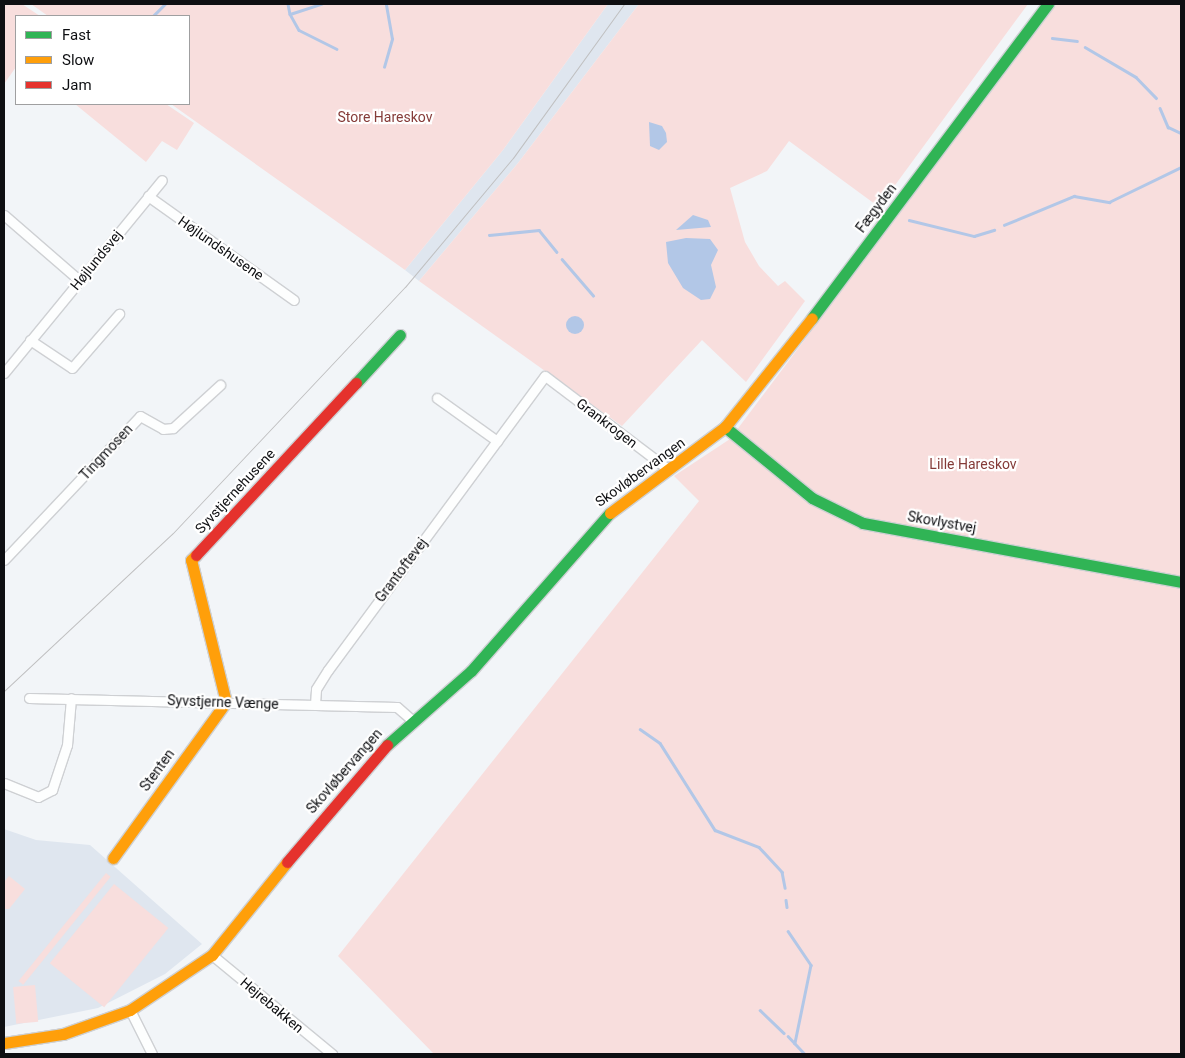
<!DOCTYPE html>
<html>
<head>
<meta charset="utf-8">
<style>
  body { margin:0 }
  #map { position:relative; width:1185px; height:1058px; overflow:hidden; background:#f2f5f8; font-family:Roboto,sans-serif }
  div>[style] { position:absolute }
  .built>* { inset:0; background:#dfe6ef }
  .green>* { inset:0; background:#f8dedd; transform-origin:0 0 }
  .water>* { inset:0; background:#b2c7e7 }
  .round { border-radius:50% }
  .stream>* { height:2.5px; margin:-1.25px; padding:0 1.25px; transform-origin:1.25px; border-radius:1.25px; background:#b2c7e7 }
  .roads { filter:drop-shadow(1px 0 #ced0d3) drop-shadow(-1px 0 #ced0d3) drop-shadow(0 1px #ced0d3) drop-shadow(0 -1px #ced0d3) }
  .street>* { height:9px; margin:-4.5px; padding:0 4.5px; transform-origin:4.5px; border-radius:4.5px; background:#fdfefe }
  .fast>* { height:11px; margin:-5.5px; padding:0 5.5px; transform-origin:5.5px; border-radius:5.5px; background:#30b455 }
  .slow>* { height:11px; margin:-5.5px; padding:0 5.5px; transform-origin:5.5px; border-radius:5.5px; background:#ff9f0a }
  .jam>* { height:11px; margin:-5.5px; padding:0 5.5px; transform-origin:5.5px; border-radius:5.5px; background:#e5322d }
  .tram>* { height:1px; margin:-0.5px; padding:0 0.5px; transform-origin:0.5px; border-radius:0.5px; background:#bfbfc0 }
  span { translate:-50% -50%; white-space:nowrap; text-align:center; line-height:1.15; -webkit-text-stroke:4.5px #fff; paint-order:stroke }
  .park-label { font-size:14px; color:#853b38 }
  .street-label { font-size:14px; color:#0e0f12 }
  .frame { position:absolute; inset:0; border:5px solid #0e0f12; pointer-events:none }
  .legend { position:absolute; left:15px; top:15px; width:175px; height:90px; box-sizing:border-box; background:#fff; border:1px solid #9f9fa0; margin:0; padding:6px 9px; list-style:none; font-size:15px; color:#0e0f12 }
  .legend li { display:flex; align-items:center; gap:10px; height:25px }
  .legend b { width:25px; border:1px solid #9f9fa0 }
</style>
</head>
<body>
<div id="map">
  <div class="built">
    <div style="clip-path:polygon(608px 4px,639px 4px,518px 163px,419px 281px,405px 270px,503px 150px)"></div>
    <div style="clip-path:polygon(4px 829px,36px 840px,90px 845px,202px 944px,165px 974px,98px 1008px,4px 1027px)"></div>
  </div>
  <div class="green">
    <div style="clip-path:polygon(4px 4px,22px 4px,40px 16px,16px 16px,16px 67px,4px 84px)"></div>
    <div style="clip-path:polygon(31px 4px,608px 4px,503px 150px,405px 270px,171px 104px,189px 104px,189px 16px,48px 16px)"></div>
    <div style="clip-path:polygon(639px 4px,1028px 4px,879px 207px,789px 141px,767px 171px,730px 188px,745px 242px,759px 266px,778px 286px,785px 281px,805px 301px,746px 382px,702px 340px,622px 426px,419px 281px,518px 163px)"></div>
    <div style="clip-path:polygon(1057px 4px,1181px 4px,1181px 1054px,434px 1054px,338px 956px,699px 501px,674px 476px,730px 439px)"></div>
    <div style="clip-path:polygon(75px 104px,166px 104px,194px 123px,177px 150px,162px 141px,146px 162px)"></div>
    <div style="left:106px;top:873px;width:6px;height:139px;rotate:39deg"></div>
    <div style="clip-path:polygon(9px 876px,25px 889px,9px 909px,4px 909px,4px 882px)"></div>
    <div style="left:114px;top:884px;width:70px;height:102px;rotate:39deg"></div>
    <div style="left:35px;top:985px;width:37px;height:22px;rotate:85deg"></div>
  </div>
  <div class="water">
    <div style="clip-path:polygon(649px 122px,662px 126px,666px 133px,667px 142px,659px 150px,650px 146px)"></div>
    <div style="clip-path:polygon(693px 215px,708px 220px,711px 227px,676px 230px)"></div>
    <div style="clip-path:polygon(686px 238px,710px 239px,718px 250px,711px 265px,716px 287px,710px 299px,701px 300px,683px 288px,668px 263px,666px 242px)"></div>
    <div class="round" style="left:566px;top:316px;width:18px;height:18px"></div>
  </div>
  <div class="stream">
    <div style="left:288px;top:4px;width:10px;rotate:79deg"></div>
    <div style="left:290px;top:14px;width:33px;rotate:-18deg"></div>
    <div style="left:290px;top:14px;width:18px;rotate:61deg"></div>
    <div style="left:299px;top:30px;width:42px;rotate:26.6deg"></div>
    <div style="left:153px;top:16px;width:17px;rotate:-45deg"></div>
    <div style="left:1052px;top:38px;width:25px;rotate:7deg"></div>
    <div style="left:1085px;top:47px;width:59px;rotate:30.5deg"></div>
    <div style="left:1136px;top:77px;width:29px;rotate:46deg"></div>
    <div style="left:384px;top:67px;width:29px;rotate:-74deg"></div>
    <div style="left:392px;top:39px;width:36px;rotate:-100deg"></div>
    <div style="left:1160px;top:108px;width:21px;rotate:67deg"></div>
    <div style="left:1168px;top:127px;width:14px;rotate:25deg"></div>
    <div style="left:909px;top:220px;width:67px;rotate:13.8deg"></div>
    <div style="left:974px;top:236px;width:21px;rotate:-17deg"></div>
    <div style="left:1004px;top:225px;width:76px;rotate:-22.5deg"></div>
    <div style="left:1074px;top:196px;width:36px;rotate:10deg"></div>
    <div style="left:1109px;top:202px;width:80px;rotate:-25.9deg"></div>
    <div style="left:489px;top:235px;width:50px;rotate:-5.7deg"></div>
    <div style="left:539px;top:230px;width:28px;rotate:51deg"></div>
    <div style="left:562px;top:259px;width:48px;rotate:49.3deg"></div>
    <div style="left:640px;top:729px;width:24px;rotate:35deg"></div>
    <div style="left:660px;top:743px;width:103px;rotate:57.7deg"></div>
    <div style="left:715px;top:830px;width:47px;rotate:21.1deg"></div>
    <div style="left:759px;top:847px;width:34px;rotate:47deg"></div>
    <div style="left:782px;top:872px;width:16px;rotate:79deg"></div>
    <div style="left:786px;top:900px;width:7px;rotate:82deg"></div>
    <div style="left:788px;top:931px;width:41px;rotate:55.9deg"></div>
    <div style="left:811px;top:965px;width:80px;rotate:101.6deg"></div>
    <div style="left:760px;top:1010px;width:33px;rotate:44deg"></div>
    <div style="left:788px;top:1036px;width:25px;rotate:47deg"></div>
  </div>
  <div class="roads">
    <div class="street">
      <div style="left:148px;top:196px;width:179px;rotate:35.5deg"></div>
      <div style="left:4px;top:215px;width:99px;rotate:40.9deg"></div>
      <div style="left:30px;top:340px;width:50px;rotate:33.7deg"></div>
      <div style="left:72px;top:368px;width:72px;rotate:-49deg"></div>
      <div style="left:4px;top:373px;width:249px;rotate:-50.7deg"></div>
      <div style="left:437px;top:398px;width:74px;rotate:35.6deg"></div>
      <div style="left:4px;top:560px;width:198px;rotate:-46.6deg"></div>
      <div style="left:140px;top:416px;width:26px;rotate:29deg"></div>
      <div style="left:163px;top:429px;width:10px;rotate:-6deg"></div>
      <div style="left:173px;top:428px;width:64px;rotate:-42.5deg"></div>
      <div style="left:29px;top:698px;width:368px;rotate:1.4deg"></div>
      <div style="left:397px;top:707px;width:20px;rotate:41deg"></div>
      <div style="left:315px;top:704px;width:15px;rotate:-86deg"></div>
      <div style="left:316px;top:689px;width:22px;rotate:-58deg"></div>
      <div style="left:328px;top:670px;width:365px;rotate:-53.6deg"></div>
      <div style="left:545px;top:376px;width:154px;rotate:37.1deg"></div>
      <div style="left:4px;top:783px;width:37px;rotate:22deg"></div>
      <div style="left:38px;top:797px;width:16px;rotate:-27deg"></div>
      <div style="left:52px;top:790px;width:47px;rotate:-71.6deg"></div>
      <div style="left:67px;top:745px;width:47px;rotate:-85.1deg"></div>
      <div style="left:212px;top:955px;width:156px;rotate:39.5deg"></div>
      <div style="left:130px;top:1010px;width:49px;rotate:63.4deg"></div>
    </div>
    <div class="fast">
      <div style="left:812px;top:318px;width:393px;rotate:-53.1deg"></div>
      <div style="left:356px;top:383px;width:65px;rotate:-47.5deg"></div>
      <div style="left:725px;top:427px;width:112px;rotate:39.2deg"></div>
      <div style="left:812px;top:498px;width:57px;rotate:26.1deg"></div>
      <div style="left:863px;top:523px;width:323px;rotate:10.5deg"></div>
      <div style="left:387px;top:745px;width:112px;rotate:-41.4deg"></div>
      <div style="left:471px;top:671px;width:210px;rotate:-48.7deg"></div>
    </div>
    <div class="slow">
      <div style="left:610px;top:513px;width:144px;rotate:-36.8deg"></div>
      <div style="left:725px;top:427px;width:139px;rotate:-51.4deg"></div>
      <div style="left:113px;top:858px;width:193px;rotate:-54.1deg"></div>
      <div style="left:226px;top:702px;width:146px;rotate:-103.8deg"></div>
      <div style="left:191px;top:560px;width:7px;rotate:-45deg"></div>
      <div style="left:4px;top:1043px;width:60px;rotate:-8.7deg"></div>
      <div style="left:63px;top:1034px;width:71px;rotate:-19.7deg"></div>
      <div style="left:130px;top:1010px;width:99px;rotate:-33.9deg"></div>
      <div style="left:212px;top:955px;width:119px;rotate:-51.1deg"></div>
    </div>
    <div class="jam">
      <div style="left:196px;top:555px;width:235px;rotate:-47.1deg"></div>
      <div style="left:287px;top:862px;width:154px;rotate:-49.5deg"></div>
    </div>
  </div>
  <div class="tram">
    <div style="left:4px;top:691px;width:231px;rotate:-43.1deg"></div>
    <div style="left:173px;top:533px;width:338px;rotate:-46.7deg"></div>
    <div style="left:405px;top:287px;width:168px;rotate:-50.1deg"></div>
    <div style="left:513px;top:158px;width:190px;rotate:-54.2deg"></div>
  </div>
  <div class="park-label">
    <span style="left:385px;top:117px">Store Hareskov</span>
    <span style="left:973px;top:464px">Lille Hareskov</span>
  </div>
  <div class="street-label">
    <span style="left:876px;top:208px;rotate:-53deg">Fægyden</span>
    <span style="left:221px;top:248px;rotate:35deg">Højlundshusene</span>
    <span style="left:96px;top:260px;rotate:-51deg">Højlundsvej</span>
    <span style="left:607px;top:423px;rotate:37deg">Grankrogen</span>
    <span style="left:106px;top:452px;rotate:-47deg">Tingmosen</span>
    <span style="left:640px;top:472px;rotate:-36deg">Skovløbervangen</span>
    <span style="left:235px;top:491px;rotate:-47deg">Syvstjernehusene</span>
    <span style="left:942px;top:522px;rotate:10deg">Skovlystvej</span>
    <span style="left:401px;top:570px;rotate:-53deg">Grantoftevej</span>
    <span style="left:223px;top:702px;rotate:2deg">Syvstjerne Vænge</span>
    <span style="left:157px;top:770px;rotate:-54deg">Stenten</span>
    <span style="left:344px;top:771px;rotate:-49deg">Skovløbervangen</span>
    <span style="left:272px;top:1005px;rotate:40deg">Hejrebakken</span>
  </div>
  <div class="frame"></div>
  <ul class="legend">
  <li><b style="height:6px;background:#30b455"></b>Fast</li>
  <li><b style="height:6px;background:#ff9f0a"></b>Slow</li>
  <li><b style="height:6px;background:#e5322d"></b>Jam</li>
  </ul>
</div>
</body>
</html>
